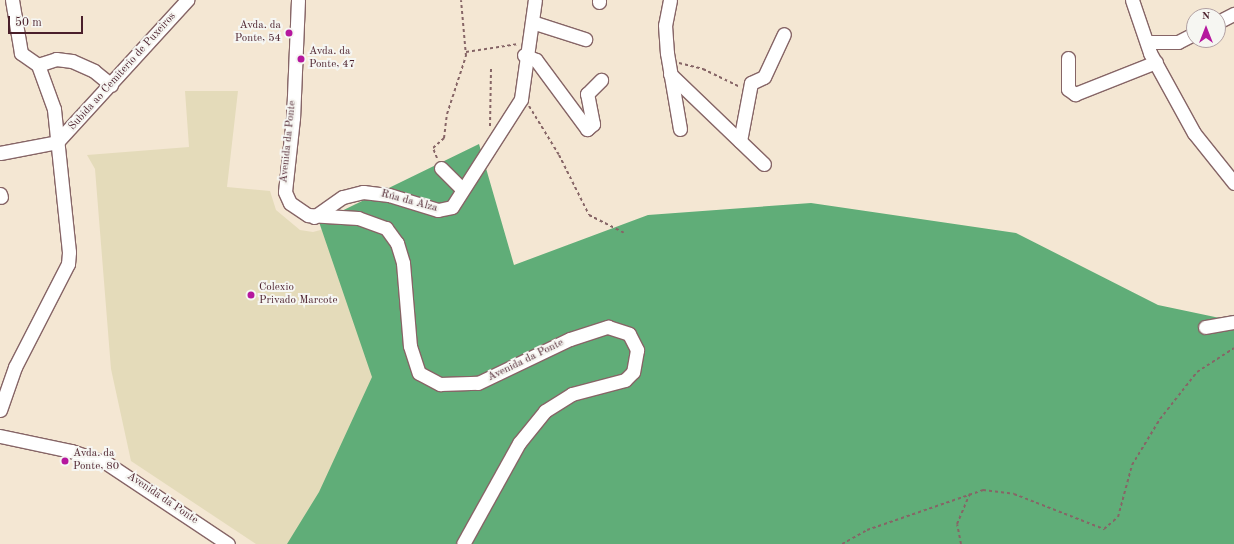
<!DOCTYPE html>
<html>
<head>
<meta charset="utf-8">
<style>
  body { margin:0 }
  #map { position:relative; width:1234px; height:544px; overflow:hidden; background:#f4e7d3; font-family:"Old Standard TT",serif }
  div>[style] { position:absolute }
  .built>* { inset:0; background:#e4dbba }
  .forest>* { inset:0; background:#60ad78 }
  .path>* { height:2px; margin-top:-1px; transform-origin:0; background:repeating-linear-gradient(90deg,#866566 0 3px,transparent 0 6px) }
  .roads { filter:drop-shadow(1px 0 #866566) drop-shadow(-1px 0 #866566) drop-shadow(0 1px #866566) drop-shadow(0 -1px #866566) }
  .minor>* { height:13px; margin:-6.5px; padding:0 6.5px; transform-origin:6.5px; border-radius:6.5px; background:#fff }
  .dots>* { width:11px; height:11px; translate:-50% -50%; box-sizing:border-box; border:2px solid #f6f6f2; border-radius:50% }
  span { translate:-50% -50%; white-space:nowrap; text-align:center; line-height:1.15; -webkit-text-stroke:4px #f6f6f2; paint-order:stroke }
  .poi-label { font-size:11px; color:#4a1f2b }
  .right { translate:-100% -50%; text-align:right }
  .left { translate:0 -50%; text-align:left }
  .street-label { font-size:11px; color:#4a1f2b }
  .north { position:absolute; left:1186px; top:8px; width:40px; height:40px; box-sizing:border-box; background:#f6f6f2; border:1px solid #b1a0a2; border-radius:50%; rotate:0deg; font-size:11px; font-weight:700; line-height:16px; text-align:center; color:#4a1f2b }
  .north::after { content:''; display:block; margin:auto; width:14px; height:18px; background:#b5179e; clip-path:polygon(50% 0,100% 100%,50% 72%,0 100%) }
  .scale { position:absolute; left:8px; top:16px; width:75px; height:18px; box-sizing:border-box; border:2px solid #4a1f2b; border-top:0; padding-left:5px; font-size:12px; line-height:14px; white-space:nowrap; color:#4a1f2b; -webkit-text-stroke:3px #f6f6f2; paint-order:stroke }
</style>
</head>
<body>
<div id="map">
  <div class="built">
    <div style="clip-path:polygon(185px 91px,238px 91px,227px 187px,270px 191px,276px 210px,300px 230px,313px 232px,335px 226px,406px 418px,321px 544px,256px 544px,131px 461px,111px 369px,95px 169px,87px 155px,189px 147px)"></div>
  </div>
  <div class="forest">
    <div style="clip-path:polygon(479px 144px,514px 265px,648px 215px,811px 203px,1016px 233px,1158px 305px,1234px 321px,1234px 544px,287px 544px,319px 492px,372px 377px,319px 222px)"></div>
  </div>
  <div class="path">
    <div style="left:466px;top:52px;width:53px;rotate:-8.7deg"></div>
    <div style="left:679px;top:63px;width:25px;rotate:14deg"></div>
    <div style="left:703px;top:69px;width:41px;rotate:25.9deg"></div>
    <div style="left:529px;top:106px;width:57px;rotate:58.5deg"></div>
    <div style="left:559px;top:155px;width:67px;rotate:63.4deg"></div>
    <div style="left:589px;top:215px;width:39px;rotate:27deg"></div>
    <div style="left:490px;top:126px;width:57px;rotate:-89deg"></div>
    <div style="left:437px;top:158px;width:11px;rotate:-112deg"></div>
    <div style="left:433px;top:148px;width:15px;rotate:-42deg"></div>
    <div style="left:444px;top:138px;width:24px;rotate:-83deg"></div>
    <div style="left:447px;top:114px;width:61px;rotate:-71.9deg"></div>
    <div style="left:466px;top:56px;width:56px;rotate:-95.1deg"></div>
    <div style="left:842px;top:544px;width:29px;rotate:-29deg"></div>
    <div style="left:867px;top:530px;width:123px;rotate:-19deg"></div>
    <div style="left:983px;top:490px;width:31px;rotate:7deg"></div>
    <div style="left:1014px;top:494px;width:97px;rotate:21.3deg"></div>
    <div style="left:1104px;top:529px;width:18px;rotate:-41deg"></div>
    <div style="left:1118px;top:517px;width:54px;rotate:-74.9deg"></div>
    <div style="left:1132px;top:465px;width:54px;rotate:-58.7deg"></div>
    <div style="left:1160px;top:419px;width:60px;rotate:-51.8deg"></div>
    <div style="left:1197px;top:372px;width:44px;rotate:-33deg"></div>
    <div style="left:961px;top:544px;width:20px;rotate:-101deg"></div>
    <div style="left:957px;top:524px;width:33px;rotate:-67deg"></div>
  </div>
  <div class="roads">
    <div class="minor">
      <div style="left:298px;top:0;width:118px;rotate:92.4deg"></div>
      <div style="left:293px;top:118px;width:74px;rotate:96.2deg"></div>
      <div style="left:285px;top:192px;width:12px;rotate:66deg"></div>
      <div style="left:290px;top:203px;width:22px;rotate:34deg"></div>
      <div style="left:308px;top:215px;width:50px;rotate:3.4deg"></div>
      <div style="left:358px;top:218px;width:30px;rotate:20deg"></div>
      <div style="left:386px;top:228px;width:19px;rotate:54deg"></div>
      <div style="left:397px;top:243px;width:21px;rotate:73deg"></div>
      <div style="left:403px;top:263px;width:83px;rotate:85.2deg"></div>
      <div style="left:410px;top:346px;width:28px;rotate:72deg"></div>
      <div style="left:419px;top:373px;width:24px;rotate:28deg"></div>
      <div style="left:440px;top:384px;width:38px;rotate:-2deg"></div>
      <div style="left:478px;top:383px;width:102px;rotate:-25.6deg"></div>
      <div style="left:570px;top:339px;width:40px;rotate:-18deg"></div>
      <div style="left:608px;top:327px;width:22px;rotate:18deg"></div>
      <div style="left:629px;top:334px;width:18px;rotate:63deg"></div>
      <div style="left:637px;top:350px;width:22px;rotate:100deg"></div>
      <div style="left:633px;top:372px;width:11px;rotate:135deg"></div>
      <div style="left:625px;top:380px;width:55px;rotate:165.2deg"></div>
      <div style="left:572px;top:394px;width:32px;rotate:148deg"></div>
      <div style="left:545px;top:411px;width:41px;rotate:129.1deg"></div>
      <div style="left:519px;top:443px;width:115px;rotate:119deg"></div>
      <div style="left:670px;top:0;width:25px;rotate:101deg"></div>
      <div style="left:665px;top:25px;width:28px;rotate:86deg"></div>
      <div style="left:667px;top:53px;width:77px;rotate:80.3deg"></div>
      <div style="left:1132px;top:0;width:56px;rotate:71.2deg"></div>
      <div style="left:1150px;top:53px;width:91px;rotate:61.2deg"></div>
      <div style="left:1194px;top:133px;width:64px;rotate:51.3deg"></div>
      <div style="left:599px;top:2px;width:2px;rotate:-90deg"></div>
      <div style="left:532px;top:22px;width:56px;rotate:17.8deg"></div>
      <div style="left:1218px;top:22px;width:18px;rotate:-27deg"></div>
      <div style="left:1147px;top:42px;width:31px"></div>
      <div style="left:1178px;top:42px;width:18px;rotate:-27deg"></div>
      <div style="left:524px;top:55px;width:13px;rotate:23deg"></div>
      <div style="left:536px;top:60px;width:86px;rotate:53.5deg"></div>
      <div style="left:587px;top:129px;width:8px;rotate:-40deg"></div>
      <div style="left:593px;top:124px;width:31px;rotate:-101deg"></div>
      <div style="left:587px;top:94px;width:20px;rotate:-45deg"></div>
      <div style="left:1068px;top:58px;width:31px;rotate:90deg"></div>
      <div style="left:1068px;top:89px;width:9px;rotate:36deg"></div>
      <div style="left:1075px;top:94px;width:87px;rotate:-21.6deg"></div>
      <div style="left:38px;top:65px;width:19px;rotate:-18deg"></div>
      <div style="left:56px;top:59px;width:16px;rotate:7deg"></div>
      <div style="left:72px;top:61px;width:24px;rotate:24deg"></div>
      <div style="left:94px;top:71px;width:22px;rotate:39deg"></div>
      <div style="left:670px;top:74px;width:130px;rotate:43.8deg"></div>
      <div style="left:740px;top:141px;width:59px;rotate:-79.3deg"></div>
      <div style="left:751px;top:83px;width:14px;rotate:-25deg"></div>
      <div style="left:764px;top:77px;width:47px;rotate:-65.1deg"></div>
      <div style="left:0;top:153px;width:58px;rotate:-10.9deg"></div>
      <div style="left:57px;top:142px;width:193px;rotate:-47.5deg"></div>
      <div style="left:441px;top:168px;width:30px;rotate:45deg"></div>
      <div style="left:0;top:194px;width:3px;rotate:72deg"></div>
      <div style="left:314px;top:217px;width:35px;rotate:-35deg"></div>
      <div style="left:343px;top:197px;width:21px;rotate:-14deg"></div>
      <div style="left:363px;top:192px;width:26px;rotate:7deg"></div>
      <div style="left:389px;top:195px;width:51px;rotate:17deg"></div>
      <div style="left:438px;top:210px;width:14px;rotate:-12deg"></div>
      <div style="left:452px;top:207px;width:128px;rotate:-57.4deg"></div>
      <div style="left:521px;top:99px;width:100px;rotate:-82deg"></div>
      <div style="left:1205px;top:327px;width:29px;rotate:-10deg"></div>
      <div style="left:0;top:410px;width:46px;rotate:-70.8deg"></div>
      <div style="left:15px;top:367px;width:116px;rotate:-62.8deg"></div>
      <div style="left:68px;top:264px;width:12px;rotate:-85deg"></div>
      <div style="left:69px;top:252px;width:144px;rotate:-96deg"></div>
      <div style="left:54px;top:109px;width:47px;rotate:-110deg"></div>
      <div style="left:38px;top:65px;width:21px;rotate:-145deg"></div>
      <div style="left:21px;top:53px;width:54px;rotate:-99.6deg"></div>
      <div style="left:0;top:436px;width:73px;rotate:11.9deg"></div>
      <div style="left:71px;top:451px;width:39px;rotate:19deg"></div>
      <div style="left:108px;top:464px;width:144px;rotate:33.7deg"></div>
    </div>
  </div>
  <div class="dots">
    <div style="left:289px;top:33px;background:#b5179e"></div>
    <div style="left:301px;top:59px;background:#b5179e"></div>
    <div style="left:251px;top:295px;background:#b5179e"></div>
    <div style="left:65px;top:461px;background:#b5179e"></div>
  </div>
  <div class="poi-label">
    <span class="right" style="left:281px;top:33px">Avda. da<br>Ponte, 54</span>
    <span class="left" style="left:309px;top:59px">Avda. da<br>Ponte, 47</span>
    <span class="left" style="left:259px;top:295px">Colexio<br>Privado Marcote</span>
    <span class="left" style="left:73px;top:461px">Avda. da<br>Ponte, 80</span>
  </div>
  <div class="street-label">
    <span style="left:123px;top:72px;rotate:-48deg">Subida ao Cemiterio de Puxeiros</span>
    <span style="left:289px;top:142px;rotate:-84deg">Avenida da Ponte</span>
    <span style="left:409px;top:202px;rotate:15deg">Rúa da Alza</span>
    <span style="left:526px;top:361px;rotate:-26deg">Avenida da Ponte</span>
    <span style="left:162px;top:499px;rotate:34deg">Avenida da Ponte</span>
  </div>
  <div class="north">N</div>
  <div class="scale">50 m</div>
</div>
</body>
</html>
